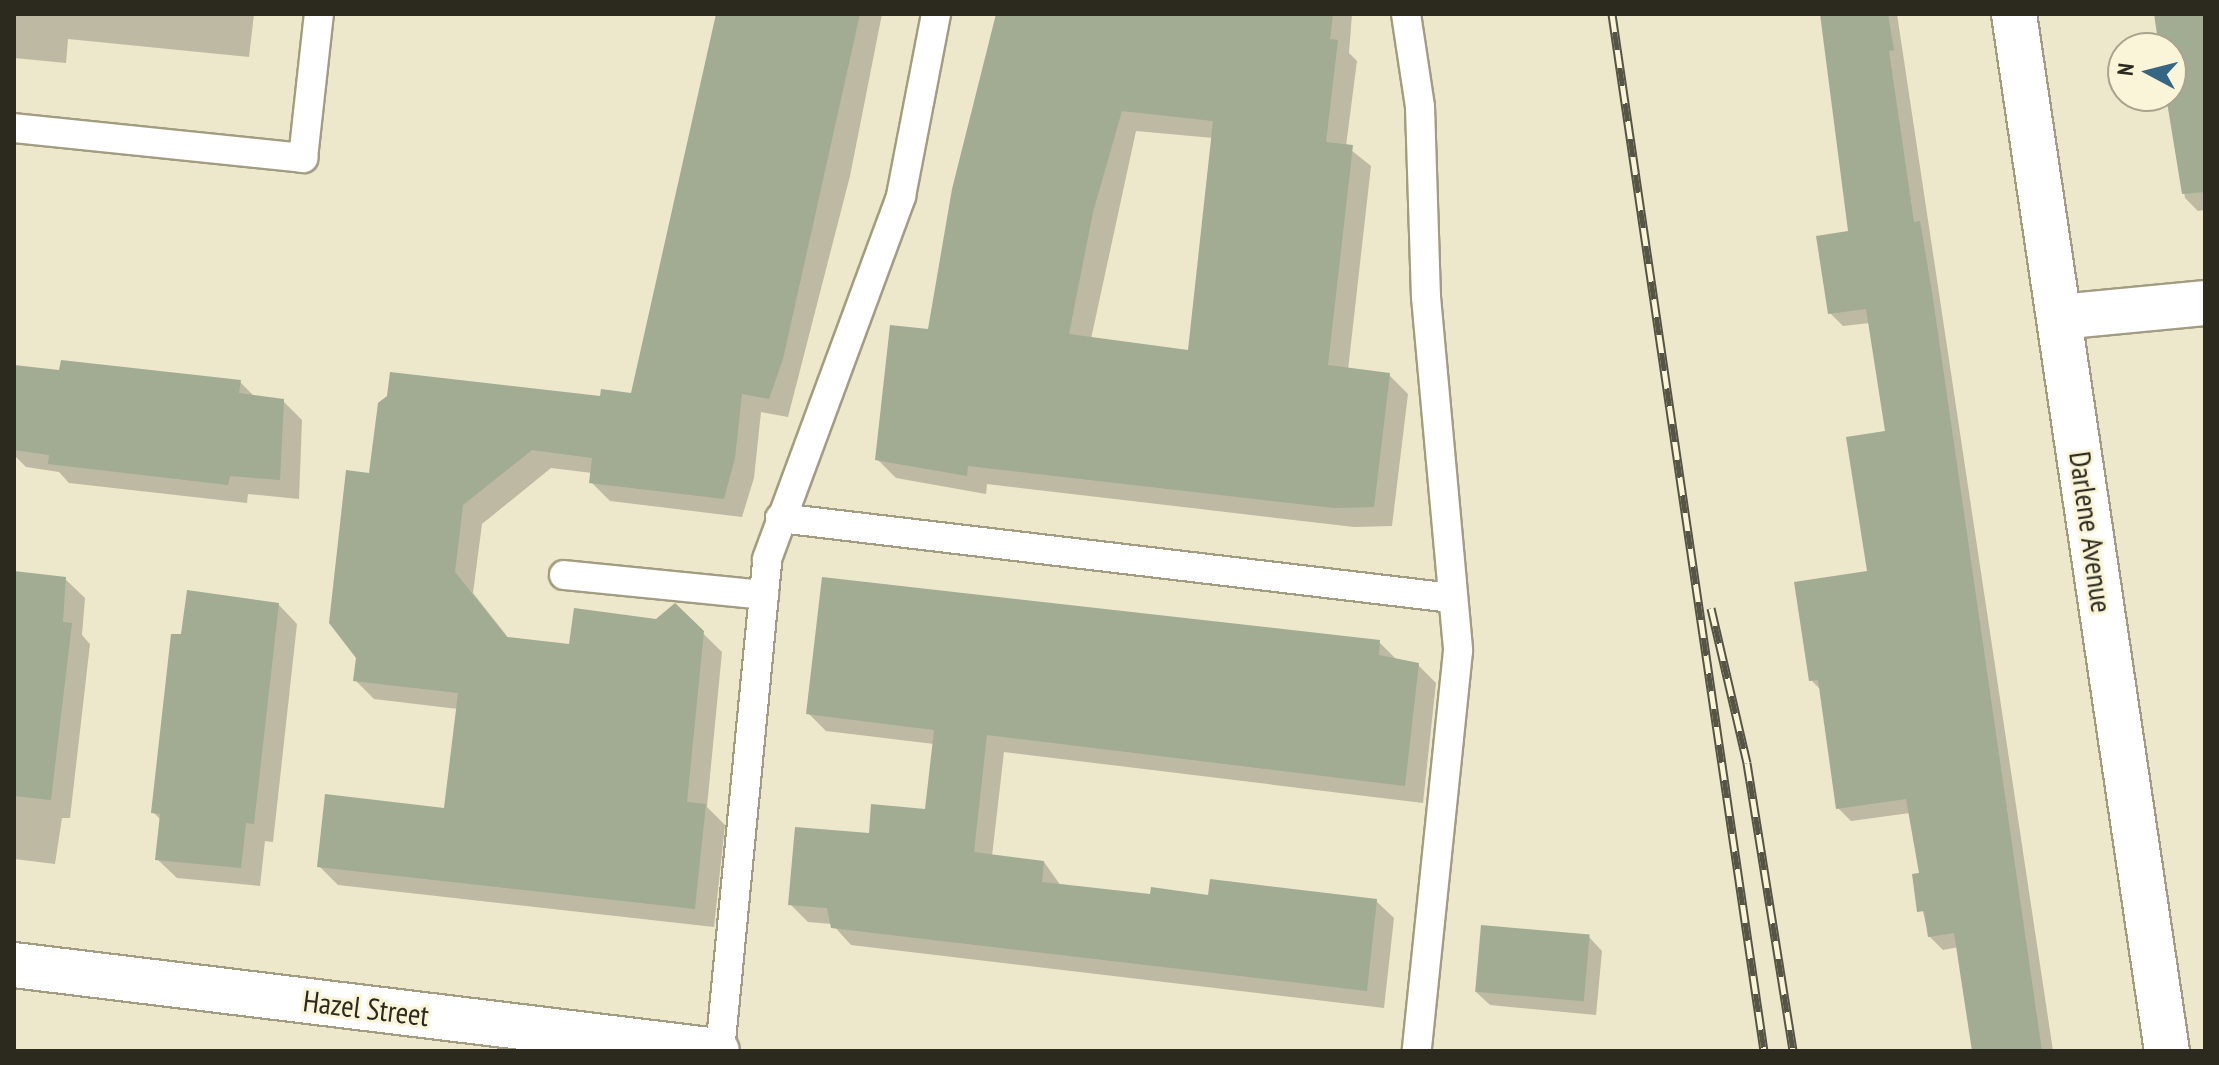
<!DOCTYPE html>
<html>
<head>
<meta charset="utf-8">
<style>
  body { margin:0 }
  #map { position:relative; width:2219px; height:1065px; overflow:hidden; background:#ede8cb; font-family:"PT Sans Narrow",sans-serif }
  div>[style] { position:absolute }
  .shadow>* { inset:0; background:#0003 }
  .building>* { inset:0; background:#a1ac92; transform-origin:0 0 }
  .roads { filter:drop-shadow(2px 0 #a29d82) drop-shadow(-2px 0 #a29d82) drop-shadow(0 2px #a29d82) drop-shadow(0 -2px #a29d82) }
  .lane>* { height:28px; margin:-14px; padding:0 14px; transform-origin:14px; border-radius:14px; background:#fff }
  .street>* { height:44px; margin:-22px; padding:0 22px; transform-origin:22px; border-radius:22px; background:#fff }
  .rail>* { height:9px; margin-top:-4.5px; transform-origin:0; background:repeating-linear-gradient(90deg,#faf5d8 0 18px,#565445 0 36px); box-sizing:border-box; border-block:2px solid #565445 }
  span { translate:-50% -50%; white-space:nowrap; text-align:center; line-height:1.15; -webkit-text-stroke:6px #faf5d8; paint-order:stroke }
  .street-label { font-size:30px; color:#2c2a1f }
  .frame { position:absolute; inset:0; border:16px solid #2c2a1f; pointer-events:none }
  .north { position:absolute; left:2107px; top:32px; width:80px; height:80px; box-sizing:border-box; background:#faf5d8; border:2px solid #a8a48e; border-radius:50%; rotate:277deg; font-size:22px; font-weight:700; line-height:32px; text-align:center; color:#2c2a1f }
  .north::after { content:''; display:block; margin:auto; width:28px; height:36px; background:#356785; clip-path:polygon(50% 0,100% 100%,50% 72%,0 100%) }
</style>
</head>
<body>
<div id="map">
  <div class="shadow">
    <div style="clip-path:polygon(14px 14px,254px 14px,249px 57px,68px 39px,66px 63px,14px 58px)"></div>
    <div style="clip-path:polygon(718px 14px,882px 14px,850px 176px,788px 417px,761px 412px,754px 478px,742px 517px,610px 501px,591px 482px,592px 473px,551px 468px,482px 524px,473px 593px,510px 640px,571px 646px,657px 621px,675px 606px,722px 652px,707px 807px,725px 825px,714px 927px,338px 885px,319px 866px,446px 811px,458px 709px,374px 699px,355px 680px,371px 475px,601px 398px,633px 395px)"></div>
    <div style="clip-path:polygon(evenodd,1000px 14px,1352px 14px,1349px 53px,1357px 61px,1346px 146px,1371px 166px,1348px 370px,1389px 375px,1408px 394px,1392px 526px,1354px 527px,987px 484px,986px 494px,896px 478px,877px 459px,929px 331px,1000px 14px,1136px 131px,1213px 138px,1190px 352px,1091px 339px,1136px 131px)"></div>
    <div style="clip-path:polygon(1821px 14px,1897px 14px,2053px 1051px,1974px 1051px,1959px 947px,1943px 950px,1929px 936px,1914px 876px,1921px 874px,1910px 813px,1851px 821px,1838px 808px,1821px 690px,1811px 680px,1869px 572px,1887px 433px,1870px 323px,1843px 326px,1830px 313px,1850px 233px)"></div>
    <div style="clip-path:polygon(2157px 14px,2205px 14px,2205px 210px,2198px 211px,2185px 198px,2169px 96px,2171px 48px,2162px 48px)"></div>
    <div style="clip-path:polygon(240px 382px,255px 397px,283px 401px,302px 420px,299px 499px,248px 494px,247px 503px,69px 483px,59px 472px,26px 467px,14px 455px,14px 391px)"></div>
    <div style="clip-path:polygon(14px 573px,65px 579px,85px 598px,82px 635px,90px 644px,70px 818px,62px 818px,55px 864px,14px 859px)"></div>
    <div style="clip-path:polygon(278px 604px,297px 624px,273px 842px,265px 841px,260px 886px,177px 878px,157px 859px,161px 820px,153px 812px,183px 637px)"></div>
    <div style="clip-path:polygon(1379px 642px,1398px 661px,1418px 665px,1436px 683px,1423px 803px,1004px 752px,992px 856px,1044px 862px,1061px 886px,1151px 896px,1376px 901px,1394px 918px,1384px 1008px,851px 945px,832px 924px,808px 922px,790px 904px,871px 836px,926px 811px,934px 744px,826px 731px,808px 713px)"></div>
    <div style="clip-path:polygon(1589px 937px,1602px 951px,1596px 1015px,1490px 1005px,1476px 992px)"></div>
  </div>
  <div class="building">
    <div style="clip-path:polygon(716px 14px,860px 14px,783px 359px,769px 399px,742px 394px,735px 458px,724px 499px,589px 483px,592px 458px,532px 450px,463px 505px,455px 572px,507px 637px,569px 644px,574px 608px,656px 619px,675px 603px,704px 631px,687px 802px,706px 804px,695px 909px,317px 867px,325px 794px,444px 808px,458px 693px,353px 681px,356px 658px,329px 623px,346px 470px,369px 473px,378px 403px,387px 396px,390px 372px,600px 396px,601px 389px,631px 393px)"></div>
    <div style="clip-path:polygon(evenodd,996px 14px,1333px 14px,1330px 39px,1338px 40px,1326px 142px,1353px 145px,1328px 365px,1390px 373px,1374px 507px,1334px 508px,968px 466px,967px 476px,875px 460px,890px 325px,928px 329px,952px 189px,996px 14px,1122px 111px,1213px 121px,1188px 350px,1069px 334px,1093px 212px,1122px 111px)"></div>
    <div style="clip-path:polygon(1820px 14px,1888px 14px,1894px 50px,1889px 51px,1914px 222px,1920px 221px,1932px 292px,2042px 1051px,1972px 1051px,1954px 933px,1928px 937px,1924px 911px,1917px 912px,1912px 874px,1919px 873px,1906px 799px,1836px 809px,1818px 680px,1809px 681px,1794px 582px,1867px 571px,1846px 437px,1885px 431px,1866px 309px,1828px 314px,1816px 236px,1848px 231px)"></div>
    <div style="clip-path:polygon(2154px 14px,2205px 14px,2205px 192px,2182px 194px,2166px 96px,2171px 96px,2171px 48px,2159px 48px)"></div>
    <div style="clip-path:polygon(61px 360px,241px 380px,239px 393px,284px 399px,280px 480px,230px 476px,228px 485px,48px 464px,49px 455px,14px 450px,14px 365px,59px 370px)"></div>
    <div style="clip-path:polygon(14px 571px,66px 577px,63px 622px,72px 623px,51px 800px,14px 796px)"></div>
    <div style="clip-path:polygon(822px 577px,1380px 640px,1379px 655px,1419px 663px,1405px 786px,987px 735px,974px 852px,1044px 861px,1042px 882px,1150px 894px,1151px 887px,1208px 895px,1210px 879px,1377px 899px,1367px 991px,831px 928px,827px 908px,788px 905px,795px 827px,869px 833px,871px 804px,925px 809px,934px 730px,806px 714px)"></div>
    <div style="clip-path:polygon(187px 590px,279px 603px,254px 824px,246px 823px,241px 868px,155px 860px,160px 814px,151px 813px,171px 634px,181px 634px)"></div>
    <div style="left:1481px;top:925px;width:109px;height:67px;rotate:5deg"></div>
  </div>
  <div class="roads">
    <div class="lane">
      <div style="left:1406px;top:14px;width:94px;rotate:81.4deg"></div>
      <div style="left:1420px;top:107px;width:190px;rotate:88.2deg"></div>
      <div style="left:1426px;top:297px;width:355px;rotate:84.8deg"></div>
      <div style="left:1458px;top:651px;width:402px;rotate:95.9deg"></div>
      <div style="left:14px;top:128px;width:291px;rotate:5.9deg"></div>
      <div style="left:303px;top:158px;width:145px;rotate:-83.7deg"></div>
      <div style="left:780px;top:518px;width:677px;rotate:6.79deg"></div>
      <div style="left:564px;top:575px;width:201px;rotate:5.7deg"></div>
      <div style="left:720px;top:1051px;width:494px;rotate:-84.5deg"></div>
      <div style="left:767px;top:559px;width:387px;rotate:-69.7deg"></div>
      <div style="left:901px;top:196px;width:185px;rotate:-79.1deg"></div>
    </div>
    <div class="street">
      <div style="left:2014px;top:14px;width:1048px;rotate:81.61deg"></div>
      <div style="left:2059px;top:317px;width:147px;rotate:-5.5deg"></div>
      <div style="left:14px;top:965px;width:708px;rotate:6.97deg"></div>
    </div>
  </div>
  <div class="rail">
    <div style="left:1612px;top:14px;width:1048px;rotate:81.66deg"></div>
    <div style="left:1711px;top:608px;width:159px;rotate:76.9deg"></div>
    <div style="left:1747px;top:763px;width:292px;rotate:80.9deg"></div>
  </div>
  <div class="street-label">
    <span style="left:2091px;top:532px;rotate:82deg">Darlene Avenue</span>
    <span style="left:366px;top:1008px;rotate:7deg">Hazel Street</span>
  </div>
  <div class="frame"></div>
  <div class="north">N</div>
</div>
</body>
</html>
